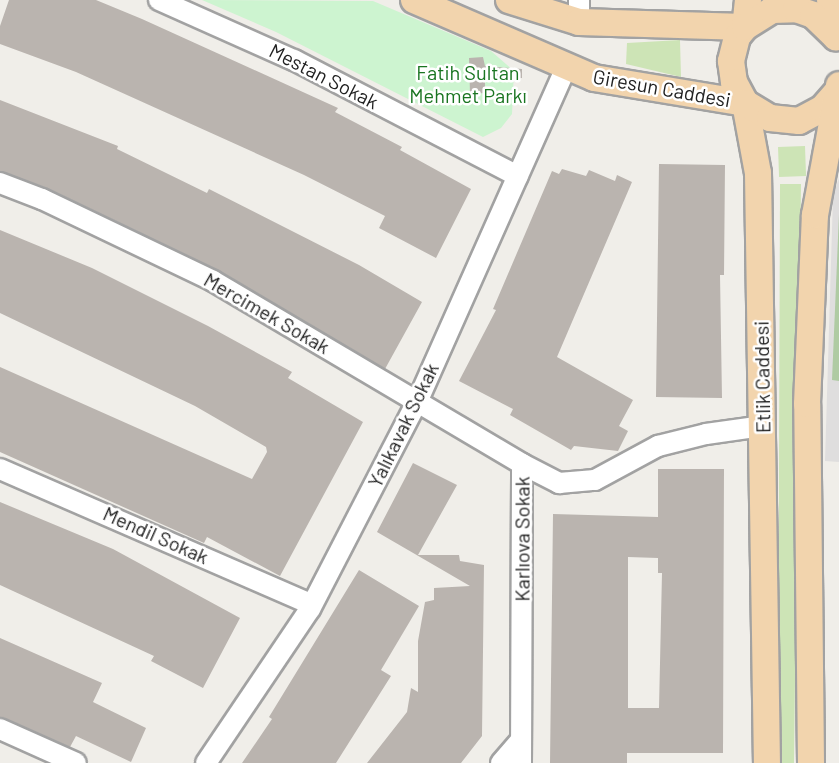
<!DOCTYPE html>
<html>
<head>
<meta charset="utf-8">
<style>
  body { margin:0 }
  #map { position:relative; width:839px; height:763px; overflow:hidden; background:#f0eee9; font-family:Barlow,sans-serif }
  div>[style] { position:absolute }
  .residential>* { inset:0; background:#dfdede }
  .grass>* { inset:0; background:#cde4b6; transform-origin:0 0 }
  .forest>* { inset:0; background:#afcba3 }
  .park>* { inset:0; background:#cdf4d0 }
  .building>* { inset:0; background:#bab4af }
  .roads { filter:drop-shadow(2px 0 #a2a2a2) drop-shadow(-2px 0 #a2a2a2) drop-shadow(0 2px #a2a2a2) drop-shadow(0 -2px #a2a2a2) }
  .minor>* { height:20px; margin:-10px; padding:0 10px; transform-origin:10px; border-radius:10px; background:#fff }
  .major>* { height:26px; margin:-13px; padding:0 13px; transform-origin:13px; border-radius:13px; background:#f2d4ad }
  span { translate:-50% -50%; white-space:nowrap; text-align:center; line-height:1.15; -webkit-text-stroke:5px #fff; paint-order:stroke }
  .park-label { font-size:20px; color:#1a7521 }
  .street-label { font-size:20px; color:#212121 }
</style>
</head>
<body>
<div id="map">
  <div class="residential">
    <div style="clip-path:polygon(839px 178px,839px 462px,825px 461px,833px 196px)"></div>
  </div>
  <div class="grass">
    <div style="clip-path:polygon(680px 40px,681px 77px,626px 64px,627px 43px)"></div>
    <div style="left:805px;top:146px;width:30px;height:27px;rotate:88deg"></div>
    <div style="clip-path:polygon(780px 184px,801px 184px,794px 763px,778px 763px)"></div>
  </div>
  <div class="forest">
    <div style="clip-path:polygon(839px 214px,839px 381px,832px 380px)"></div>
  </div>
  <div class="park">
    <div style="clip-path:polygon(202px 0,373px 1px,491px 51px,514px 71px,512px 114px,501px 128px,483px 137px,276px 32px)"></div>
  </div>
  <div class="building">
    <div style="clip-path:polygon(9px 0,96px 0,142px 19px,338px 108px,335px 112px,402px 147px,400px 150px,471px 189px,436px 258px,379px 228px,385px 216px,304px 175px,76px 72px,0 44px,0 26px)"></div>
    <div style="clip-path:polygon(483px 57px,485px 66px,522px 69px,522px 78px,485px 81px,485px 93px,470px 94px,469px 58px)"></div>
    <div style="clip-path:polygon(0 100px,118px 146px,117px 149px,207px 193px,209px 189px,359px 265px,422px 302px,385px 369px,218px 270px,47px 188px,0 171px)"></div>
    <div style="clip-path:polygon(659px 164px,725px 165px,724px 275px,720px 275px,722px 398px,656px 397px)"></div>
    <div style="clip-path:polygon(562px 169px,586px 176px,589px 170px,615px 181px,617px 175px,632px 182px,557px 357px,633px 400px,619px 426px,628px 431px,618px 451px,574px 446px,571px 450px,510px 415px,513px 409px,459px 381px,496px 310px,493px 309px,552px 171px,559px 174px)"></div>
    <div style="clip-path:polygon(0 230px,92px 268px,208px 326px,292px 372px,288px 378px,363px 422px,280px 576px,207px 537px,204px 543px,0 452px,0 367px,252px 479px,267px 452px,266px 447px,195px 406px,0 313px)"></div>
    <div style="clip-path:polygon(413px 463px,457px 485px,418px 555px,459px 555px,460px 561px,484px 565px,482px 736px,461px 763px,367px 763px,407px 712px,411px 688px,418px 692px,418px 641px,425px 602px,434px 600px,434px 588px,470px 586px,377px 532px)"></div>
    <div style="clip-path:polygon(evenodd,658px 469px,724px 469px,723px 753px,627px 753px,627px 763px,550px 763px,553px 514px,658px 517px,658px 469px,628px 557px,658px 558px,658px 573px,662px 573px,659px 708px,628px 708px,628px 557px)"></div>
    <div style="clip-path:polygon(0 502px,113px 549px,240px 618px,203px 688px,151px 661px,154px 656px,0 585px)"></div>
    <div style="clip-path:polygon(359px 570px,419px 606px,381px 670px,391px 676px,336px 763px,242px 763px,272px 719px,269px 717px)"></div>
    <div style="clip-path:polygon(0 638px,102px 683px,93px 702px,146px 728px,131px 762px,76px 736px,70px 747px,0 717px)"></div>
  </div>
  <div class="roads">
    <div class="minor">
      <div style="left:159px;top:0;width:148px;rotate:24deg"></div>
      <div style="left:294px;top:60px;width:252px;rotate:27.4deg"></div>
      <div style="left:579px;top:0;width:22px;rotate:90deg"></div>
      <div style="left:0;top:183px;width:45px;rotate:20.9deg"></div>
      <div style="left:42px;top:199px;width:190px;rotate:25.6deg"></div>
      <div style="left:213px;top:281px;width:359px;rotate:30.6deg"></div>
      <div style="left:0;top:469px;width:339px;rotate:23.5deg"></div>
      <div style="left:0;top:729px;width:83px;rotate:24.1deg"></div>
      <div style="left:206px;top:763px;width:186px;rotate:-56deg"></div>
      <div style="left:310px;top:609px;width:235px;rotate:-62.7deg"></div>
      <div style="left:418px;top:400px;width:363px;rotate:-66deg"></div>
      <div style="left:501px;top:763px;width:30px;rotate:-49deg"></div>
      <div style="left:521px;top:763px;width:299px;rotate:-89.8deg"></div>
      <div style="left:522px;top:464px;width:42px;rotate:27.2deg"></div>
      <div style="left:559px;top:483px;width:36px;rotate:-5deg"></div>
      <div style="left:595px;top:480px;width:72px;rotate:-28.4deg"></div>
      <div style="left:658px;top:446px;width:49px;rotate:-14deg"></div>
      <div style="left:706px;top:434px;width:58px;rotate:-8deg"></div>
    </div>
    <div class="major">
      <div style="left:414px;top:0;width:196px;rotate:23.4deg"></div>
      <div style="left:594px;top:78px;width:153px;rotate:9.4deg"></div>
      <div style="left:509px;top:0;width:73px;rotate:17.4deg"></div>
      <div style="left:579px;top:22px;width:166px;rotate:1.7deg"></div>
      <div style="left:748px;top:0;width:27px;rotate:96deg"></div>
      <div style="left:745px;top:27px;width:13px;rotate:129deg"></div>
      <div style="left:737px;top:37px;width:25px;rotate:104deg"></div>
      <div style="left:731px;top:61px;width:21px;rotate:82deg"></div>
      <div style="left:734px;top:82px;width:24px;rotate:62deg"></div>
      <div style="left:745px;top:103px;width:71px;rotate:79.5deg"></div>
      <div style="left:758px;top:173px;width:590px;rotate:89.13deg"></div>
      <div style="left:830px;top:0;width:38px;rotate:81deg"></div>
      <div style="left:745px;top:27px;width:32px;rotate:-32deg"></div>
      <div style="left:772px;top:10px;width:24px;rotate:-2deg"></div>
      <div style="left:796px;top:9px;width:18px;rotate:19deg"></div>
      <div style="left:813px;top:15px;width:29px;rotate:44deg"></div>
      <div style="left:745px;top:103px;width:29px;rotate:31deg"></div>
      <div style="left:770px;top:118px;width:29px;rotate:6deg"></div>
      <div style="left:799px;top:121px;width:26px;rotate:-28deg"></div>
      <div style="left:822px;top:109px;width:20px;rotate:-49deg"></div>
      <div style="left:811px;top:763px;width:359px;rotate:-90.6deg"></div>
      <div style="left:807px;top:404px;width:189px;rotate:-87.6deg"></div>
      <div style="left:815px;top:215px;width:132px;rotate:-79.5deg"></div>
    </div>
  </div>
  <div class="park-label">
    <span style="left:468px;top:84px">Fatih Sultan<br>Mehmet Parkı</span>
  </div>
  <div class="street-label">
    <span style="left:324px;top:76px;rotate:27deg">Mestan Sokak</span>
    <span style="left:662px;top:88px;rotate:10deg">Giresun Caddesi</span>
    <span style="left:267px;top:313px;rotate:30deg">Mercimek Sokak</span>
    <span style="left:762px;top:377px;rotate:-91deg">Etlik Caddesi</span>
    <span style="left:403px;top:425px;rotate:-64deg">Yalıkavak Sokak</span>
    <span style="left:156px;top:535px;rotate:24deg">Mendil Sokak</span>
    <span style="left:522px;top:539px;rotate:-90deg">Karlıova Sokak</span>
  </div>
</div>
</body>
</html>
